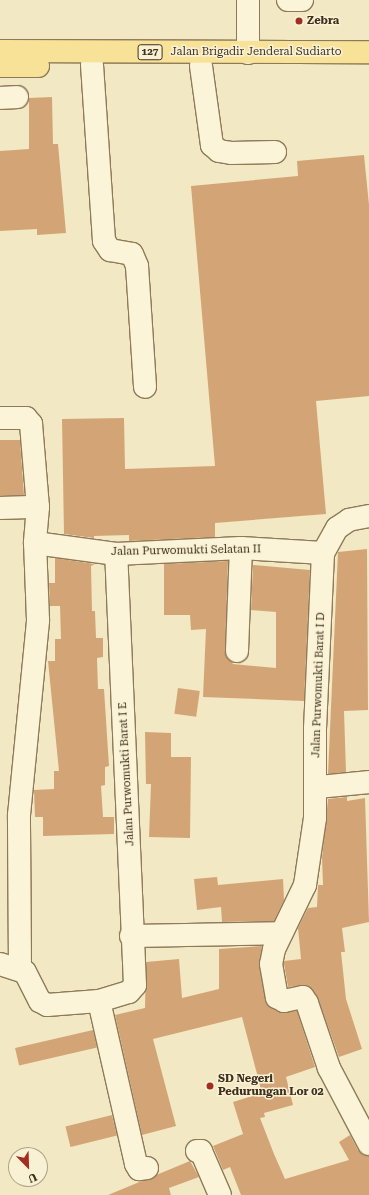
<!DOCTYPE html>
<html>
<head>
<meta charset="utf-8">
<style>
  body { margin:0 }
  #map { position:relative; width:369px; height:1195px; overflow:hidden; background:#f2e8c3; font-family:"Roboto Serif",serif }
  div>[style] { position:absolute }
  .building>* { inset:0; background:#d3a576; transform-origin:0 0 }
  .roads { filter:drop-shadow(1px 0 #8e7a58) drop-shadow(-1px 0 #8e7a58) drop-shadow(0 1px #8e7a58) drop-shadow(0 -1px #8e7a58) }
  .minor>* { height:22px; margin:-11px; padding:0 11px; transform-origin:11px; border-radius:11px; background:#fcf4d8 }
  .major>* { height:22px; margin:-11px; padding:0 11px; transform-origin:11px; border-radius:11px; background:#f8e298 }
  .dots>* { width:11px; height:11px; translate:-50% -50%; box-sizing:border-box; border:2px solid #f9f1d4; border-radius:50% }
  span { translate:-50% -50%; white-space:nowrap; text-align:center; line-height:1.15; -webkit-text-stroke:3px #f9f1d4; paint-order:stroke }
  .shield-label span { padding:1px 3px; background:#f9f1d4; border:1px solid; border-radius:3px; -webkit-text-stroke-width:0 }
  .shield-label { font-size:10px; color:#3d2f1d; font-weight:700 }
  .poi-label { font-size:11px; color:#3d2f1d; font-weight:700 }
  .left { translate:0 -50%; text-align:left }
  .street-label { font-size:11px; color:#3d2f1d }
  .north { position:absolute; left:8px; top:1147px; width:40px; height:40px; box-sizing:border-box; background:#f9f1d4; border:1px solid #aea38b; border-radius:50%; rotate:157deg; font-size:11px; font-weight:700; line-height:16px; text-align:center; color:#3d2f1d }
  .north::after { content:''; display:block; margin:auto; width:14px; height:18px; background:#a32d22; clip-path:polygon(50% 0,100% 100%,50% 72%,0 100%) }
</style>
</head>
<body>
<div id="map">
  <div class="building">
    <div style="clip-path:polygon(52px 97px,53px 144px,58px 144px,66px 233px,37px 235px,37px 229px,0 231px,0 151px,29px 149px,29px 98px)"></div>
    <div style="clip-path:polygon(364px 155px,369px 205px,369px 396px,316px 401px,326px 514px,215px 523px,215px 537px,129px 541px,129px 535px,94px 536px,94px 538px,64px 534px,62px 419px,124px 418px,125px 469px,215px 466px,191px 186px,298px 176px,297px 161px)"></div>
    <div style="clip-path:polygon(0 440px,20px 440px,24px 495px,0 496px)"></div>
    <div style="clip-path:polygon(367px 549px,368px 710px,344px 711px,346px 772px,328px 774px,338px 552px)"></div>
    <div style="clip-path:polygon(55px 558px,95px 564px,91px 566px,92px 611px,95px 611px,96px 638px,103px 638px,103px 657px,97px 658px,98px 689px,104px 689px,109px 766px,105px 767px,105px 785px,101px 786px,103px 817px,114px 817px,114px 834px,43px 836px,43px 817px,35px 817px,34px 790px,54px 789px,54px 771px,59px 771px,48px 661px,55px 661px,55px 639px,61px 639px,60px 606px,50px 606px,49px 583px,55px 583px)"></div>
    <div style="clip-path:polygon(228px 561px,225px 651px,233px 664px,276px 668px,276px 612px,251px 610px,253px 565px,310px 570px,304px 701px,203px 697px,206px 629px,191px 630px,190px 615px,164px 615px,164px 564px)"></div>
    <div style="left:178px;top:688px;width:22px;height:26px;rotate:8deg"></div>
    <div style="clip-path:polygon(145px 732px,171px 733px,171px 757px,191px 757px,190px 838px,149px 837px,151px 784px,146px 784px)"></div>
    <div style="clip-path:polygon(347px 797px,347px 801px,365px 798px,369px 922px,342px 928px,345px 952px,341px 952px,346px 999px,362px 1049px,339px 1057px,317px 996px,307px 985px,288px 987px,284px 964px,284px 961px,301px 959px,298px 928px,308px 908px,317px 907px,318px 885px,323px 885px,322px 858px,328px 799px)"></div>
    <div style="clip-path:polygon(217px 877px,218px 885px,283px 879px,284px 900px,274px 921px,222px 922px,221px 907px,197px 910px,194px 879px)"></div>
    <div style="clip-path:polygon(262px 946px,259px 966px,267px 1004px,278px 1012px,297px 1011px,315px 1067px,286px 1077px,293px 1105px,264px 1113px,265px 1117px,260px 1118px,274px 1154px,285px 1179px,349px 1160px,339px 1142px,350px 1135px,358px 1150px,369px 1156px,369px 1195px,241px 1195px,230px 1167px,223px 1170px,213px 1146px,243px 1134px,233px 1102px,262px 1093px,242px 1017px,153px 1039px,176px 1126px,142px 1135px,115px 1015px,145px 1008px,146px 962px,179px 959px,182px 998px,219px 989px,219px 949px)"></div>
    <div style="left:93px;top:1030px;width:18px;height:80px;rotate:77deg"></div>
    <div style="left:112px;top:1115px;width:21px;height:48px;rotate:76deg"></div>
    <div style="clip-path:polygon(190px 1161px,199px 1177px,169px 1188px,171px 1195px,108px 1195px)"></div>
  </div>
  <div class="roads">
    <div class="minor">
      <div style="left:288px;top:0;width:14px"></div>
      <div style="left:248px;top:53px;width:53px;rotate:-90deg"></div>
      <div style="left:92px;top:65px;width:176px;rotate:86.1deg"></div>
      <div style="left:104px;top:241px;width:11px;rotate:56deg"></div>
      <div style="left:110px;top:250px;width:22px;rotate:10deg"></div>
      <div style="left:132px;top:254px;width:13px;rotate:67deg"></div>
      <div style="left:137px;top:266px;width:121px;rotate:86.2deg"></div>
      <div style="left:201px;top:66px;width:80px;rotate:82.1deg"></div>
      <div style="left:212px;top:145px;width:9px;rotate:41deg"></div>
      <div style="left:219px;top:151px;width:12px;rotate:9deg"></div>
      <div style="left:231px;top:153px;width:44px;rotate:-1.3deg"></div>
      <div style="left:0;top:98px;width:17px;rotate:-3deg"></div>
      <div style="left:0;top:418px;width:26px"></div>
      <div style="left:26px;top:418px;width:8px;rotate:50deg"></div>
      <div style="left:31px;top:424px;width:83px;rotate:85.2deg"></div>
      <div style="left:38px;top:507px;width:36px;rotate:95deg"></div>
      <div style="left:35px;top:543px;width:82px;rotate:7.7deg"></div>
      <div style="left:116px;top:554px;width:125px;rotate:-2.7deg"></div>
      <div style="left:241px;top:548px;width:82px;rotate:3.5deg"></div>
      <div style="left:0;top:508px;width:38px;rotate:-2deg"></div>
      <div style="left:369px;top:516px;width:20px;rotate:169deg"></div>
      <div style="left:349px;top:520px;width:14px;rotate:146deg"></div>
      <div style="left:337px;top:528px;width:29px;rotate:119deg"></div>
      <div style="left:323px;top:553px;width:175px;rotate:92.6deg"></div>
      <div style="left:315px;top:728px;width:90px;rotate:90deg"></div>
      <div style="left:315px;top:818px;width:68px;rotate:98.5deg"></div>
      <div style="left:305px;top:885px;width:71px;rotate:115.8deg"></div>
      <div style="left:274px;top:949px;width:15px;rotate:101deg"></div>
      <div style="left:271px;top:964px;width:34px;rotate:80deg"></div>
      <div style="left:277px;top:997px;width:8px;rotate:30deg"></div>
      <div style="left:284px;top:1001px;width:19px;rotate:-12deg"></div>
      <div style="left:303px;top:997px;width:7px;rotate:56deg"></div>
      <div style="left:307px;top:1003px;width:69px;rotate:71.3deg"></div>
      <div style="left:329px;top:1068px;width:86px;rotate:62.2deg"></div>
      <div style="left:237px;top:651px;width:103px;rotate:-87.8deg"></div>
      <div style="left:318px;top:787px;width:51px;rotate:-5.6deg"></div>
      <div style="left:131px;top:936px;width:150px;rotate:-1.1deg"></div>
      <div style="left:0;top:964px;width:26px;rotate:18deg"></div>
      <div style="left:25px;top:972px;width:33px;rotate:63deg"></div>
      <div style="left:40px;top:1001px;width:8px;rotate:30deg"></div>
      <div style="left:47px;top:1005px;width:52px;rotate:-4.4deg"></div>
      <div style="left:99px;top:1001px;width:31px;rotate:-17deg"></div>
      <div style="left:129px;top:992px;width:9px;rotate:-49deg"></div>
      <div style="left:135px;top:985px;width:431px;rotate:-92.5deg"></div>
      <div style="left:20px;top:968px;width:153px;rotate:-90.4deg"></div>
      <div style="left:19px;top:815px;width:196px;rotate:-84.4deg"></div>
      <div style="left:38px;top:620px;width:77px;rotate:-92.2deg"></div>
      <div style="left:99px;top:1001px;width:167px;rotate:77.2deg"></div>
      <div style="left:136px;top:1164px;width:6px;rotate:59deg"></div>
      <div style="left:139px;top:1169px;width:8px;rotate:-7deg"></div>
      <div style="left:197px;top:1151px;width:4px"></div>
      <div style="left:201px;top:1151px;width:48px;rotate:66.6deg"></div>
    </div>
    <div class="major">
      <div style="left:0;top:51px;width:369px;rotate:0.2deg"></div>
      <div style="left:0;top:66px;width:38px"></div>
    </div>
  </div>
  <div class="dots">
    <div style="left:299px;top:21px;background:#a32d22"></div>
    <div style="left:210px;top:1086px;background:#a32d22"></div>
  </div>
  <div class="shield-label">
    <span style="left:150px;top:52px">127</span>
  </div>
  <div class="poi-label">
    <span class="left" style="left:307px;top:21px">Zebra</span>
    <span class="left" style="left:218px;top:1086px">SD Negeri<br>Pedurungan Lor 02</span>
  </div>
  <div class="street-label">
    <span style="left:256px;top:52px">Jalan Brigadir Jenderal Sudiarto</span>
    <span style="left:186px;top:551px;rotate:-1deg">Jalan Purwomukti Selatan II</span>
    <span style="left:319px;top:685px;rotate:-88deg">Jalan Purwomukti Barat I D</span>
    <span style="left:127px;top:774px;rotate:-93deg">Jalan Purwomukti Barat I E</span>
  </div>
  <div class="north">U</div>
</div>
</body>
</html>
